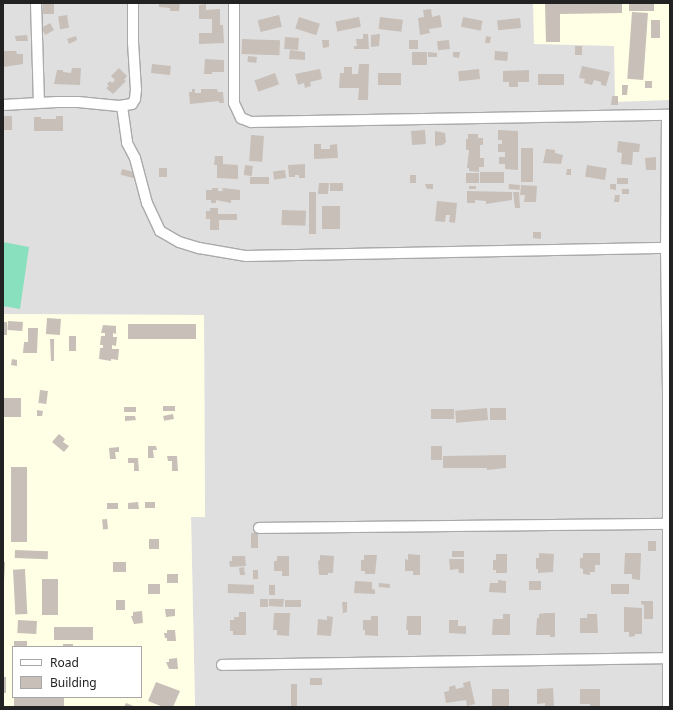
<!DOCTYPE html>
<html>
<head>
<meta charset="utf-8">
<style>
  body { margin:0 }
  #map { position:relative; width:673px; height:710px; overflow:hidden; background:#f2efe9; font-family:"Noto Sans",sans-serif }
  div>[style] { position:absolute }
  .residential>* { inset:0; background:#e0dfdf }
  .education>* { inset:0; background:#ffffe5 }
  .pitch>* { inset:0; background:#88e0be }
  .building>* { inset:0; background:#c7bfb8; transform-origin:0 0 }
  .roads { filter:drop-shadow(1px 0 #a9a9a9) drop-shadow(-1px 0 #a9a9a9) drop-shadow(0 1px #a9a9a9) drop-shadow(0 -1px #a9a9a9) }
  .minor>* { height:10px; margin:-5px; padding:0 5px; transform-origin:5px; border-radius:5px; background:#fff }
  span { translate:-50% -50%; white-space:nowrap; text-align:center; line-height:1.15; -webkit-text-stroke:3px #fff; paint-order:stroke }
  .frame { position:absolute; inset:0; border:4px solid #222; pointer-events:none }
  .legend { position:absolute; left:12px; top:646px; width:130px; height:52px; box-sizing:border-box; background:#fff; border:1px solid #a7a7a7; margin:0; padding:5px 7px; list-style:none; font-size:12px; color:#222 }
  .legend li { display:flex; align-items:center; gap:8px; height:20px }
  .legend b { width:20px; border:1px solid #a7a7a7 }
</style>
</head>
<body>
<div id="map">
  <div class="residential">
    <div style="clip-path:polygon(3px 3px,670px 3px,670px 707px,195px 707px,191px 517px,205px 517px,204px 315px,3px 314px)"></div>
  </div>
  <div class="education">
    <div style="clip-path:polygon(533px 3px,670px 3px,670px 100px,615px 102px,614px 46px,534px 44px)"></div>
    <div style="clip-path:polygon(evenodd,3px 314px,204px 315px,205px 517px,191px 517px,195px 707px,3px 707px,3px 314px,13px 647px,141px 647px,141px 697px,13px 697px,13px 647px)"></div>
  </div>
  <div class="pitch">
    <div style="clip-path:polygon(3px 242px,29px 247px,20px 309px,3px 306px)"></div>
  </div>
  <div class="building">
    <div style="left:43px;top:3px;width:11px;height:11px"></div>
    <div style="clip-path:polygon(159px 3px,180px 3px,179px 11px,170px 11px,170px 8px,159px 7px)"></div>
    <div style="clip-path:polygon(545px 3px,622px 3px,622px 13px,560px 14px,560px 42px,546px 42px)"></div>
    <div style="left:629px;top:3px;width:25px;height:8px"></div>
    <div style="clip-path:polygon(206px 4px,206px 10px,220px 9px,220px 25px,223px 25px,224px 43px,199px 44px,199px 33px,212px 33px,212px 19px,199px 19px,199px 5px)"></div>
    <div style="clip-path:polygon(431px 9px,432px 17px,440px 15px,442px 27px,429px 29px,430px 33px,420px 35px,418px 18px,424px 17px,423px 10px)"></div>
    <div style="left:632px;top:12px;width:16px;height:67px;rotate:4deg"></div>
    <div style="left:67px;top:15px;width:13px;height:9px;rotate:81deg"></div>
    <div style="left:279px;top:15px;width:12px;height:22px;rotate:76deg"></div>
    <div style="left:299px;top:17px;width:22px;height:12px;rotate:18deg"></div>
    <div style="left:359px;top:17px;width:10px;height:24px;rotate:79deg"></div>
    <div style="left:380px;top:17px;width:23px;height:12px;rotate:7deg"></div>
    <div style="left:463px;top:17px;width:20px;height:10px;rotate:11deg"></div>
    <div style="left:520px;top:18px;width:10px;height:23px;rotate:84deg"></div>
    <div style="left:651px;top:20px;width:9px;height:18px"></div>
    <div style="left:50px;top:23px;width:8px;height:10px;rotate:60deg"></div>
    <div style="clip-path:polygon(363px 34px,368px 34px,369px 49px,354px 49px,354px 46px,357px 46px,356px 39px,363px 39px)"></div>
    <div style="clip-path:polygon(380px 34px,379px 46px,371px 47px,371px 35px)"></div>
    <div style="clip-path:polygon(27px 35px,28px 41px,16px 41px,15px 36px)"></div>
    <div style="clip-path:polygon(76px 36px,77px 40px,69px 44px,67px 39px)"></div>
    <div style="clip-path:polygon(486px 36px,491px 37px,490px 43px,485px 43px)"></div>
    <div style="left:285px;top:37px;width:14px;height:12px;rotate:4deg"></div>
    <div style="left:242px;top:39px;width:38px;height:15px;rotate:2deg"></div>
    <div style="clip-path:polygon(322px 40px,329px 40px,329px 47px,323px 48px)"></div>
    <div style="left:409px;top:40px;width:9px;height:9px"></div>
    <div style="left:449px;top:40px;width:9px;height:12px;rotate:84deg"></div>
    <div style="left:575px;top:46px;width:7px;height:9px"></div>
    <div style="clip-path:polygon(290px 50px,305px 52px,305px 60px,289px 59px)"></div>
    <div style="clip-path:polygon(3px 51px,16px 51px,17px 54px,23px 54px,23px 64px,4px 67px)"></div>
    <div style="left:495px;top:51px;width:13px;height:9px;rotate:4deg"></div>
    <div style="left:412px;top:52px;width:15px;height:13px"></div>
    <div style="clip-path:polygon(428px 52px,437px 53px,437px 57px,428px 57px)"></div>
    <div style="clip-path:polygon(453px 52px,460px 52px,459px 58px,453px 57px)"></div>
    <div style="left:248px;top:56px;width:9px;height:6px;rotate:6deg"></div>
    <div style="clip-path:polygon(205px 59px,224px 60px,224px 72px,212px 72px,212px 74px,204px 74px)"></div>
    <div style="left:152px;top:64px;width:19px;height:9px;rotate:6deg"></div>
    <div style="clip-path:polygon(359px 64px,369px 64px,368px 100px,358px 100px,359px 88px,339px 88px,340px 73px,344px 73px,344px 67px,352px 67px,352px 74px,358px 74px)"></div>
    <div style="clip-path:polygon(582px 66px,610px 72px,606px 86px,601px 85px,601px 82px,594px 80px,592px 85px,584px 83px,585px 79px,579px 78px)"></div>
    <div style="clip-path:polygon(72px 68px,81px 68px,80px 85px,54px 84px,57px 70px,63px 70px,63px 72px,71px 73px)"></div>
    <div style="clip-path:polygon(119px 68px,127px 76px,124px 80px,126px 81px,113px 94px,106px 88px,109px 86px,107px 84px,110px 81px,112px 83px,115px 80px,111px 76px)"></div>
    <div style="clip-path:polygon(320px 69px,322px 79px,310px 82px,311px 86px,305px 88px,304px 83px,298px 85px,295px 74px)"></div>
    <div style="left:479px;top:69px;width:10px;height:21px;rotate:84deg"></div>
    <div style="clip-path:polygon(529px 70px,529px 82px,518px 82px,518px 87px,509px 87px,509px 82px,503px 82px,503px 71px)"></div>
    <div style="left:275px;top:73px;width:12px;height:22px;rotate:70deg"></div>
    <div style="left:378px;top:73px;width:23px;height:12px"></div>
    <div style="left:538px;top:74px;width:26px;height:11px"></div>
    <div style="left:645px;top:81px;width:7px;height:7px"></div>
    <div style="clip-path:polygon(622px 85px,628px 85px,627px 95px,622px 95px)"></div>
    <div style="clip-path:polygon(192px 89px,195px 89px,195px 93px,201px 93px,201px 89px,217px 89px,218px 92px,223px 92px,224px 103px,219px 103px,219px 101px,190px 104px,189px 92px,192px 92px)"></div>
    <div style="clip-path:polygon(612px 96px,618px 96px,618px 105px,611px 105px)"></div>
    <div style="left:3px;top:116px;width:9px;height:14px"></div>
    <div style="clip-path:polygon(56px 116px,63px 116px,63px 131px,34px 131px,34px 117px,41px 117px,41px 119px,56px 119px)"></div>
    <div style="left:425px;top:130px;width:14px;height:14px;rotate:86deg"></div>
    <div style="clip-path:polygon(498px 130px,518px 131px,518px 170px,505px 169px,505px 164px,499px 164px,499px 157px,505px 157px,505px 152px,498px 152px,498px 144px,502px 144px,502px 140px,498px 140px)"></div>
    <div style="clip-path:polygon(435px 131px,445px 133px,446px 142px,443px 145px,435px 146px)"></div>
    <div style="clip-path:polygon(468px 134px,478px 134px,478px 138px,483px 138px,483px 145px,480px 145px,480px 158px,484px 158px,484px 167px,479px 167px,479px 172px,469px 171px,469px 168px,467px 168px,469px 150px,466px 150px,466px 139px,468px 139px)"></div>
    <div style="left:251px;top:135px;width:13px;height:26px;rotate:4deg"></div>
    <div style="clip-path:polygon(618px 141px,640px 144px,639px 152px,633px 152px,632px 165px,621px 164px,622px 153px,617px 152px)"></div>
    <div style="clip-path:polygon(314px 144px,321px 144px,321px 149px,330px 149px,330px 145px,337px 144px,338px 158px,314px 159px)"></div>
    <div style="left:521px;top:148px;width:12px;height:34px"></div>
    <div style="clip-path:polygon(546px 149px,555px 150px,555px 153px,563px 155px,561px 164px,543px 163px)"></div>
    <div style="clip-path:polygon(215px 156px,223px 156px,223px 164px,238px 165px,238px 179px,217px 178px,217px 165px,214px 165px)"></div>
    <div style="clip-path:polygon(656px 157px,656px 170px,646px 170px,645px 158px)"></div>
    <div style="clip-path:polygon(305px 164px,305px 178px,299px 178px,299px 175px,295px 175px,295px 177px,289px 177px,288px 165px)"></div>
    <div style="left:245px;top:165px;width:8px;height:10px;rotate:7deg"></div>
    <div style="left:587px;top:165px;width:20px;height:12px;rotate:9deg"></div>
    <div style="left:159px;top:168px;width:8px;height:9px"></div>
    <div style="left:122px;top:169px;width:16px;height:6px;rotate:14deg"></div>
    <div style="clip-path:polygon(567px 169px,571px 169px,571px 175px,566px 175px)"></div>
    <div style="left:285px;top:170px;width:8px;height:12px;rotate:83deg"></div>
    <div style="left:480px;top:172px;width:24px;height:11px"></div>
    <div style="left:466px;top:173px;width:13px;height:10px"></div>
    <div style="left:410px;top:175px;width:6px;height:8px"></div>
    <div style="left:250px;top:177px;width:19px;height:7px"></div>
    <div style="left:617px;top:178px;width:11px;height:6px"></div>
    <div style="clip-path:polygon(319px 183px,329px 183px,328px 194px,318px 194px)"></div>
    <div style="left:330px;top:183px;width:13px;height:8px"></div>
    <div style="clip-path:polygon(425px 184px,433px 184px,433px 189px,427px 189px)"></div>
    <div style="left:509px;top:184px;width:11px;height:5px;rotate:5deg"></div>
    <div style="clip-path:polygon(610px 184px,616px 184px,616px 190px,610px 189px)"></div>
    <div style="clip-path:polygon(521px 185px,537px 186px,536px 202px,524px 202px,525px 195px,520px 195px)"></div>
    <div style="left:469px;top:186px;width:7px;height:3px"></div>
    <div style="clip-path:polygon(212px 188px,218px 188px,218px 191px,223px 191px,222px 188px,240px 190px,240px 200px,231px 200px,231px 203px,216px 200px,216px 203px,211px 203px,211px 200px,206px 200px,206px 190px,212px 190px)"></div>
    <div style="left:622px;top:189px;width:7px;height:5px"></div>
    <div style="clip-path:polygon(467px 191px,512px 192px,512px 200px,486px 204px,486px 201px,475px 200px,475px 203px,467px 203px)"></div>
    <div style="left:309px;top:192px;width:7px;height:42px"></div>
    <div style="clip-path:polygon(513px 192px,519px 192px,520px 208px,515px 208px)"></div>
    <div style="clip-path:polygon(615px 195px,620px 195px,619px 202px,614px 202px)"></div>
    <div style="clip-path:polygon(437px 201px,457px 203px,455px 223px,449px 222px,450px 215px,446px 215px,445px 222px,435px 221px)"></div>
    <div style="left:322px;top:206px;width:18px;height:23px"></div>
    <div style="clip-path:polygon(210px 208px,218px 208px,218px 214px,237px 214px,237px 220px,219px 220px,219px 230px,210px 230px,210px 219px,206px 219px,206px 211px,210px 211px)"></div>
    <div style="left:282px;top:210px;width:24px;height:15px;rotate:2deg"></div>
    <div style="clip-path:polygon(533px 232px,541px 232px,541px 239px,533px 238px)"></div>
    <div style="left:47px;top:318px;width:14px;height:16px;rotate:4deg"></div>
    <div style="left:8px;top:321px;width:15px;height:9px;rotate:4deg"></div>
    <div style="left:3px;top:322px;width:4px;height:13px"></div>
    <div style="left:196px;top:324px;width:15px;height:68px;rotate:90deg"></div>
    <div style="clip-path:polygon(103px 325px,116px 326px,116px 334px,113px 333px,113px 337px,117px 337px,116px 346px,112px 345px,112px 349px,119px 349px,118px 360px,111px 359px,111px 361px,99px 359px,100px 348px,103px 348px,103px 345px,100px 345px,101px 336px,105px 336px,105px 333px,101px 333px)"></div>
    <div style="clip-path:polygon(28px 328px,38px 328px,37px 353px,23px 353px,24px 342px,28px 342px)"></div>
    <div style="left:69px;top:336px;width:7px;height:15px"></div>
    <div style="clip-path:polygon(50px 339px,54px 339px,54px 361px,51px 361px)"></div>
    <div style="clip-path:polygon(12px 359px,17px 360px,17px 366px,11px 365px)"></div>
    <div style="left:40px;top:390px;width:8px;height:13px;rotate:7deg"></div>
    <div style="left:3px;top:398px;width:18px;height:19px"></div>
    <div style="left:163px;top:406px;width:12px;height:5px"></div>
    <div style="left:124px;top:407px;width:12px;height:5px"></div>
    <div style="left:487px;top:408px;width:12px;height:32px;rotate:85deg"></div>
    <div style="left:490px;top:408px;width:16px;height:12px"></div>
    <div style="left:431px;top:409px;width:23px;height:10px"></div>
    <div style="clip-path:polygon(37px 410px,43px 411px,42px 416px,37px 416px)"></div>
    <div style="left:173px;top:414px;width:5px;height:10px;rotate:79deg"></div>
    <div style="clip-path:polygon(125px 416px,135px 416px,136px 420px,125px 421px)"></div>
    <div style="clip-path:polygon(59px 434px,65px 439px,63px 442px,69px 446px,64px 452px,52px 442px)"></div>
    <div style="clip-path:polygon(148px 446px,156px 446px,157px 450px,153px 450px,154px 458px,148px 458px)"></div>
    <div style="left:442px;top:446px;width:14px;height:11px;rotate:90deg"></div>
    <div style="clip-path:polygon(119px 447px,119px 452px,115px 452px,116px 459px,110px 459px,109px 448px)"></div>
    <div style="clip-path:polygon(506px 455px,506px 468px,487px 470px,487px 468px,443px 468px,443px 456px)"></div>
    <div style="clip-path:polygon(167px 456px,177px 456px,178px 471px,172px 471px,172px 461px,168px 461px)"></div>
    <div style="clip-path:polygon(128px 458px,138px 458px,139px 471px,134px 471px,134px 463px,128px 463px)"></div>
    <div style="left:11px;top:467px;width:16px;height:75px"></div>
    <div style="clip-path:polygon(138px 502px,139px 509px,128px 509px,128px 503px)"></div>
    <div style="left:155px;top:502px;width:6px;height:10px;rotate:90deg"></div>
    <div style="left:118px;top:503px;width:6px;height:11px;rotate:90deg"></div>
    <div style="left:107px;top:519px;width:10px;height:5px;rotate:84deg"></div>
    <div style="left:251px;top:533px;width:7px;height:15px"></div>
    <div style="left:149px;top:539px;width:10px;height:10px"></div>
    <div style="left:648px;top:541px;width:8px;height:10px"></div>
    <div style="left:15px;top:550px;width:33px;height:8px;rotate:2deg"></div>
    <div style="left:464px;top:551px;width:6px;height:12px;rotate:90deg"></div>
    <div style="clip-path:polygon(539px 553px,554px 554px,553px 572px,538px 573px,538px 569px,536px 569px,536px 558px,539px 558px)"></div>
    <div style="clip-path:polygon(583px 553px,600px 553px,600px 565px,595px 565px,595px 572px,590px 572px,590px 575px,583px 574px,583px 569px,580px 568px,580px 558px,583px 558px)"></div>
    <div style="clip-path:polygon(625px 553px,641px 553px,640px 580px,632px 579px,632px 574px,624px 574px)"></div>
    <div style="clip-path:polygon(408px 554px,420px 555px,420px 575px,413px 575px,413px 571px,405px 571px,405px 559px,408px 560px)"></div>
    <div style="clip-path:polygon(496px 554px,507px 554px,507px 573px,496px 573px,496px 570px,493px 570px,493px 560px,496px 560px)"></div>
    <div style="clip-path:polygon(320px 555px,334px 556px,333px 573px,328px 573px,328px 575px,319px 575px,318px 561px,320px 560px)"></div>
    <div style="clip-path:polygon(364px 555px,377px 555px,375px 574px,365px 574px,365px 571px,361px 571px,361px 560px,364px 560px)"></div>
    <div style="clip-path:polygon(232px 556px,245px 556px,246px 566px,230px 567px,229px 561px,232px 561px)"></div>
    <div style="clip-path:polygon(277px 556px,289px 556px,289px 576px,282px 576px,282px 571px,274px 571px,274px 561px,277px 561px)"></div>
    <div style="clip-path:polygon(449px 559px,464px 559px,464px 573px,459px 573px,458px 569px,450px 570px)"></div>
    <div style="clip-path:polygon(3px 562px,5px 562px,4px 581px,3px 581px)"></div>
    <div style="left:126px;top:562px;width:10px;height:13px;rotate:90deg"></div>
    <div style="clip-path:polygon(244px 567px,245px 575px,240px 575px,239px 568px)"></div>
    <div style="left:25px;top:569px;width:45px;height:12px;rotate:87deg"></div>
    <div style="left:253px;top:570px;width:5px;height:9px"></div>
    <div style="left:167px;top:574px;width:11px;height:9px"></div>
    <div style="left:42px;top:579px;width:16px;height:36px"></div>
    <div style="clip-path:polygon(498px 580px,506px 581px,506px 593px,489px 592px,490px 583px,498px 583px)"></div>
    <div style="clip-path:polygon(355px 581px,372px 582px,372px 589px,375px 590px,375px 594px,354px 593px)"></div>
    <div style="left:529px;top:581px;width:12px;height:9px"></div>
    <div style="left:379px;top:583px;width:11px;height:4px;rotate:5deg"></div>
    <div style="left:148px;top:584px;width:12px;height:10px"></div>
    <div style="left:228px;top:584px;width:26px;height:9px;rotate:2deg"></div>
    <div style="left:611px;top:584px;width:18px;height:10px"></div>
    <div style="left:269px;top:585px;width:6px;height:10px"></div>
    <div style="left:260px;top:599px;width:8px;height:8px"></div>
    <div style="clip-path:polygon(269px 599px,284px 599px,283px 607px,269px 606px)"></div>
    <div style="left:116px;top:600px;width:9px;height:10px"></div>
    <div style="left:285px;top:600px;width:16px;height:7px"></div>
    <div style="clip-path:polygon(641px 601px,653px 601px,653px 619px,644px 619px,644px 605px,641px 604px)"></div>
    <div style="clip-path:polygon(342px 602px,347px 602px,347px 612px,343px 613px)"></div>
    <div style="clip-path:polygon(624px 607px,642px 608px,642px 634px,635px 634px,635px 636px,629px 637px,629px 632px,624px 632px)"></div>
    <div style="clip-path:polygon(165px 609px,175px 609px,175px 616px,166px 617px)"></div>
    <div style="clip-path:polygon(142px 611px,143px 623px,134px 624px,131px 616px,133px 616px,133px 612px)"></div>
    <div style="clip-path:polygon(239px 612px,246px 612px,246px 635px,233px 635px,233px 631px,230px 631px,230px 620px,234px 620px,234px 617px,239px 617px)"></div>
    <div style="clip-path:polygon(274px 613px,290px 613px,289px 636px,277px 635px,277px 630px,273px 630px)"></div>
    <div style="clip-path:polygon(547px 613px,555px 613px,555px 637px,550px 637px,550px 635px,536px 635px,537px 618px,539px 618px,539px 614px)"></div>
    <div style="clip-path:polygon(503px 614px,510px 614px,510px 635px,492px 635px,493px 619px,503px 619px)"></div>
    <div style="clip-path:polygon(587px 614px,597px 614px,598px 633px,580px 633px,580px 618px,587px 618px)"></div>
    <div style="clip-path:polygon(327px 616px,333px 617px,331px 636px,317px 635px,318px 619px,327px 620px)"></div>
    <div style="clip-path:polygon(371px 616px,378px 616px,378px 636px,365px 635px,365px 630px,363px 630px,363px 620px,371px 620px)"></div>
    <div style="clip-path:polygon(407px 616px,421px 616px,421px 635px,408px 635px,408px 630px,406px 630px)"></div>
    <div style="left:18px;top:620px;width:19px;height:13px;rotate:3deg"></div>
    <div style="clip-path:polygon(449px 620px,458px 620px,458px 626px,466px 626px,466px 634px,449px 633px)"></div>
    <div style="left:93px;top:627px;width:13px;height:39px;rotate:90deg"></div>
    <div style="clip-path:polygon(167px 630px,175px 630px,176px 641px,167px 641px,167px 638px,165px 638px,164px 633px,167px 633px)"></div>
    <div style="left:14px;top:641px;width:13px;height:6px"></div>
    <div style="left:63px;top:644px;width:10px;height:3px"></div>
    <div style="clip-path:polygon(177px 658px,178px 669px,169px 669px,166px 662px,169px 662px,169px 659px)"></div>
    <div style="left:3px;top:677px;width:3px;height:16px"></div>
    <div style="left:310px;top:678px;width:12px;height:7px"></div>
    <div style="clip-path:polygon(470px 681px,475px 704px,467px 706px,466px 700px,446px 703px,444px 692px,449px 691px,449px 687px,455px 685px,456px 689px,464px 687px,463px 683px)"></div>
    <div style="clip-path:polygon(156px 682px,180px 691px,173px 707px,163px 707px,148px 701px)"></div>
    <div style="left:291px;top:684px;width:6px;height:23px"></div>
    <div style="clip-path:polygon(553px 688px,554px 706px,545px 706px,545px 703px,537px 704px,537px 689px)"></div>
    <div style="left:492px;top:689px;width:17px;height:18px"></div>
    <div style="clip-path:polygon(580px 689px,600px 689px,600px 707px,590px 707px,590px 704px,580px 704px)"></div>
    <div style="left:14px;top:697px;width:50px;height:10px"></div>
    <div style="clip-path:polygon(126px 703px,136px 707px,124px 707px)"></div>
  </div>
  <div class="roads">
    <div class="minor">
      <div style="left:36px;top:3px;width:99px;rotate:88.3deg"></div>
      <div style="left:234px;top:3px;width:100px;rotate:90deg"></div>
      <div style="left:234px;top:103px;width:17px;rotate:65deg"></div>
      <div style="left:241px;top:118px;width:11px;rotate:22deg"></div>
      <div style="left:251px;top:122px;width:419px;rotate:-1deg"></div>
      <div style="left:3px;top:105px;width:54px;rotate:-3.2deg"></div>
      <div style="left:57px;top:102px;width:21px"></div>
      <div style="left:78px;top:102px;width:41px;rotate:5.6deg"></div>
      <div style="left:119px;top:106px;width:13px;rotate:-9deg"></div>
      <div style="left:132px;top:104px;width:6px;rotate:-59deg"></div>
      <div style="left:135px;top:99px;width:9px;rotate:-84deg"></div>
      <div style="left:136px;top:90px;width:48px;rotate:-93.6deg"></div>
      <div style="left:133px;top:42px;width:39px;rotate:-90deg"></div>
      <div style="left:122px;top:106px;width:37px;rotate:82deg"></div>
      <div style="left:127px;top:143px;width:17px;rotate:62deg"></div>
      <div style="left:135px;top:158px;width:47px;rotate:75.1deg"></div>
      <div style="left:147px;top:203px;width:31px;rotate:65deg"></div>
      <div style="left:160px;top:231px;width:22px;rotate:30deg"></div>
      <div style="left:179px;top:242px;width:21px;rotate:17deg"></div>
      <div style="left:199px;top:248px;width:48px;rotate:9.7deg"></div>
      <div style="left:246px;top:256px;width:424px;rotate:-1.1deg"></div>
      <div style="left:667px;top:115px;width:133px;rotate:90.4deg"></div>
      <div style="left:666px;top:248px;width:149px;rotate:89.2deg"></div>
      <div style="left:668px;top:397px;width:310px;rotate:90deg"></div>
      <div style="left:259px;top:528px;width:411px;rotate:-0.6deg"></div>
      <div style="left:222px;top:665px;width:448px;rotate:-0.9deg"></div>
    </div>
  </div>
  <div class="frame"></div>
  <ul class="legend">
  <li><b style="height:5px;background:#fff"></b>Road</li>
  <li><b style="height:11px;background:#c7bfb8"></b>Building</li>
  </ul>
</div>
</body>
</html>
